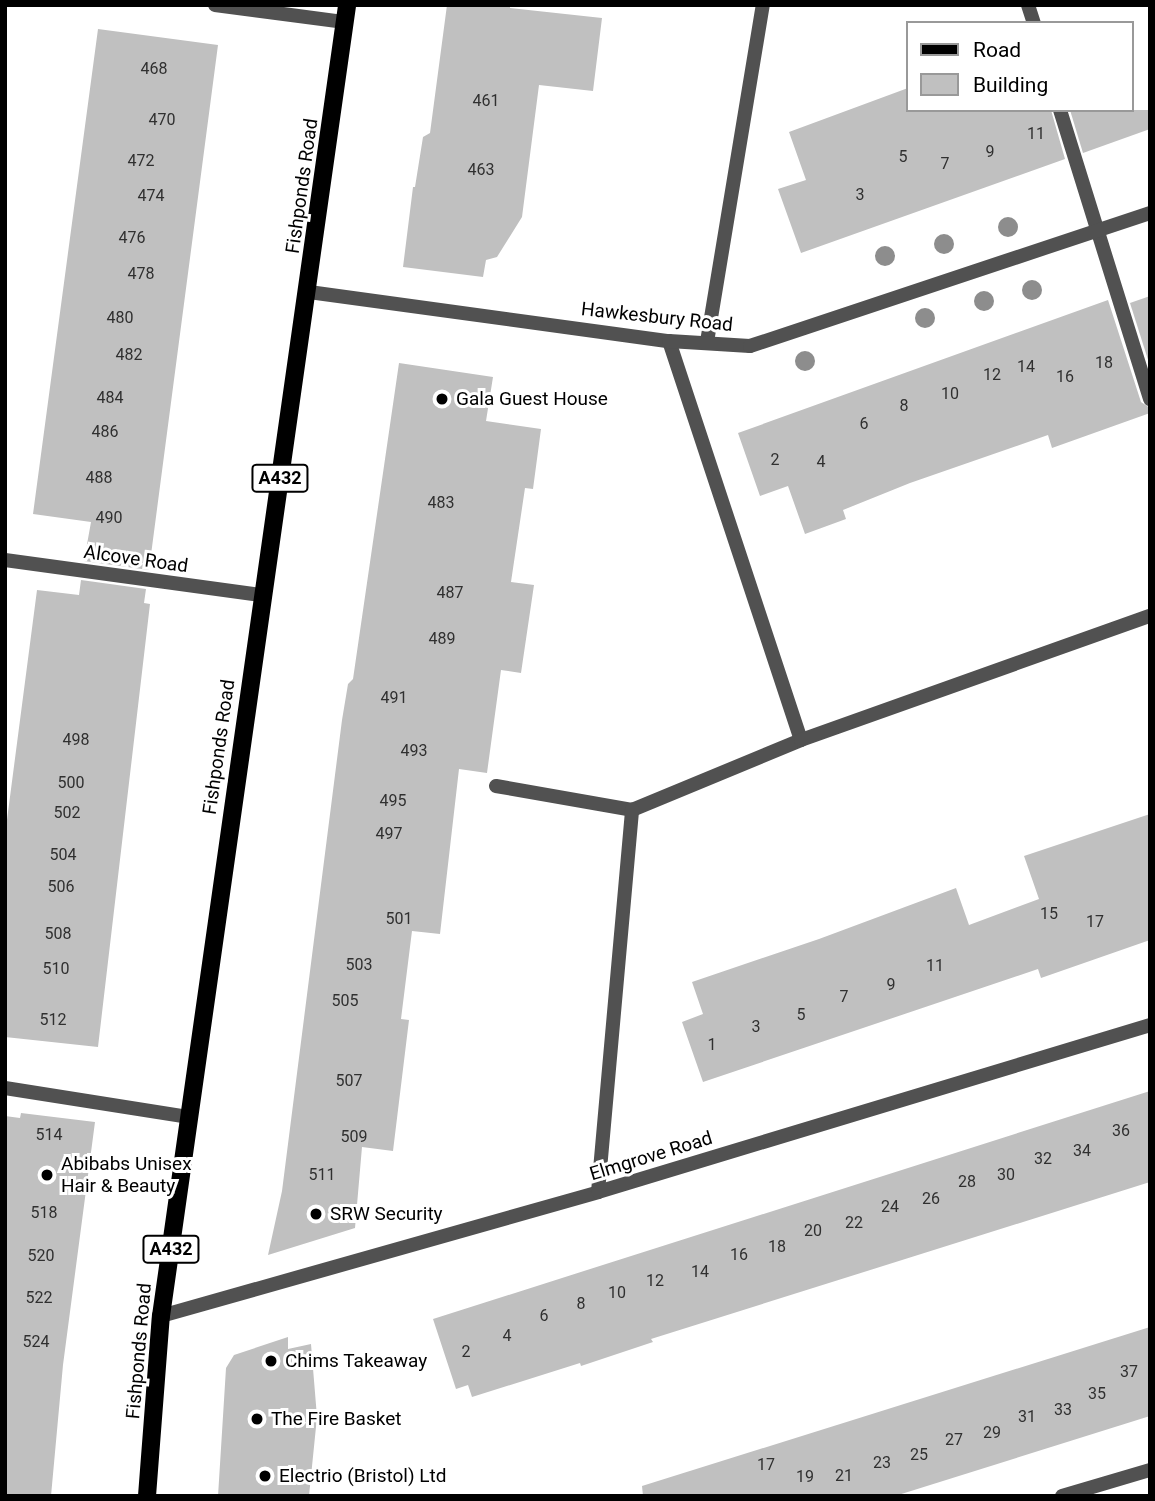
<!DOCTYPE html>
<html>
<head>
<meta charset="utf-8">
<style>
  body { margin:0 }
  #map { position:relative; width:1155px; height:1501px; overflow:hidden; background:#fff; font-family:Roboto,sans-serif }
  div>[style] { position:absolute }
  .building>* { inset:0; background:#c0c0c0 }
  .lane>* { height:14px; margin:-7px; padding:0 7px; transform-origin:7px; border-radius:7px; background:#515151 }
  .street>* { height:14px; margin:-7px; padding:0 7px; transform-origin:7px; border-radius:7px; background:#515151 }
  .primary>* { height:18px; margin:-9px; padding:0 9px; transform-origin:9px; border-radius:9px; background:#000 }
  .trees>* { width:20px; height:20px; margin:-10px; border-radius:50%; background:#8d8d8d }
  .dots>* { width:19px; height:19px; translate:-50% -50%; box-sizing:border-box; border:4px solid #fff; border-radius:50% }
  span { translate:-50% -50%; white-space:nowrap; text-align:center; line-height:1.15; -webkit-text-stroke:6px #fff; paint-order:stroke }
  .number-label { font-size:16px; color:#303030 }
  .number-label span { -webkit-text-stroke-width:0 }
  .shield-label span { padding:2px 5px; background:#fff; border:2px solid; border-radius:5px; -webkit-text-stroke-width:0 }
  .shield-label { font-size:18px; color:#000; font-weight:700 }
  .street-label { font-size:19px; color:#000 }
  .poi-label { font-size:19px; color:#000 }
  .left { translate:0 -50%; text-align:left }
  .frame { position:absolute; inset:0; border:7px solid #000; pointer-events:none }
  .legend { position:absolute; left:906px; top:21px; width:228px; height:91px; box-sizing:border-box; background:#fff; border:2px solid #999; margin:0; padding:9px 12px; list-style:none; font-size:21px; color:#000 }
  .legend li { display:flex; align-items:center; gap:14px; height:35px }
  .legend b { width:35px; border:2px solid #999 }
</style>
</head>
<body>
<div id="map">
  <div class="building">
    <div style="clip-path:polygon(447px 5px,510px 5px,510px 8px,602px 18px,593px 91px,539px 85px,522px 217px,497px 257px,486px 260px,483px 277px,403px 267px,413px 187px,415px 187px,423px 137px,430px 133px)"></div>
    <div style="clip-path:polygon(98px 29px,218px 45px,149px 570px,84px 561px,91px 522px,33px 514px)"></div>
    <div style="clip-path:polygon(908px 88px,908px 110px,1051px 110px,1065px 159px,801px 253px,778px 189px,806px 180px,789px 132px)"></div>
    <div style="clip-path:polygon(1070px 110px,1150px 110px,1150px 129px,1083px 153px)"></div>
    <div style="clip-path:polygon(1150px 296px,1150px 366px,1130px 303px)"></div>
    <div style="clip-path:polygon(1108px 300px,1141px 402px,1150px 408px,1150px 413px,1052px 448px,1048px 435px,910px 483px,843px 510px,846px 519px,805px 534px,788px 486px,760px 496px,738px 433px)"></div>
    <div style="clip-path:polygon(399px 363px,493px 377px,486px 421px,541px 429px,533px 489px,525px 488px,511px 582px,534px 585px,521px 673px,501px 670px,487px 773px,459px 769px,440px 934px,412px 931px,401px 1019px,409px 1020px,393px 1151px,362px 1147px,355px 1228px,268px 1255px,282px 1191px,342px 720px,348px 684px,353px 679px)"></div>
    <div style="clip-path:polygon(81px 580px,146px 589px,144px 603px,150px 604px,98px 1047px,5px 1037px,5px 835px,37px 590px,79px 595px)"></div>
    <div style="clip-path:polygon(1150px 814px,1150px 940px,1041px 978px,1038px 969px,703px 1082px,682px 1022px,703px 1014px,692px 982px,819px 939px,956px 888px,969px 925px,1039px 899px,1024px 856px)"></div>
    <div style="clip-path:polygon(1150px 1091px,1150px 1182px,651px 1339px,653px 1342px,581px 1366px,580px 1363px,472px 1397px,468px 1385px,456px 1389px,433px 1319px)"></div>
    <div style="clip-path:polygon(21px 1113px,95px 1122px,63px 1365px,51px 1496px,5px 1496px,5px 1116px,20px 1118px)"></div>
    <div style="clip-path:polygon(1150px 1327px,1150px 1416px,895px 1496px,643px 1496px,642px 1486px)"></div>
    <div style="clip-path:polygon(288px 1337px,288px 1349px,311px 1344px,317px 1417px,309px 1496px,218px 1496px,226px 1368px,234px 1355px)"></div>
  </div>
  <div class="lane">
    <div style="left:215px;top:5px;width:131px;rotate:7.5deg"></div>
    <div style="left:1028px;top:5px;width:19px;rotate:72deg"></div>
    <div style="left:1060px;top:110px;width:303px;rotate:72.7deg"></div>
    <div style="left:669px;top:341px;width:420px;rotate:71.7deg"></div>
    <div style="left:707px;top:342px;width:342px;rotate:-80.6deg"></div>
    <div style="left:496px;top:786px;width:138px;rotate:10deg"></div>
    <div style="left:632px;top:810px;width:183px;rotate:-22.5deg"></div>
    <div style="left:801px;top:740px;width:370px;rotate:-19.6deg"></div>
    <div style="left:598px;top:1192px;width:384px;rotate:-84.9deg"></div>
  </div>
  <div class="street">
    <div style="left:309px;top:292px;width:363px;rotate:7.8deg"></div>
    <div style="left:669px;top:341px;width:81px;rotate:3.5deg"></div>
    <div style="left:750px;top:346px;width:422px;rotate:-18.4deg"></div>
    <div style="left:5px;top:560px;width:259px;rotate:7.8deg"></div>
    <div style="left:5px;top:1088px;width:185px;rotate:9deg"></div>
    <div style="left:161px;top:1316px;width:454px;rotate:-15.8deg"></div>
    <div style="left:598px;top:1192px;width:577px;rotate:-16.83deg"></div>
    <div style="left:1062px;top:1496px;width:92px;rotate:-16.5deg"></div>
  </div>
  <div class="primary">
    <div style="left:147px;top:1496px;width:181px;rotate:-85.6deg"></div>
    <div style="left:161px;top:1316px;width:1324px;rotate:-81.92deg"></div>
  </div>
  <div class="trees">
    <div style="left:1008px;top:227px"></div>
    <div style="left:944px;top:244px"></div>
    <div style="left:885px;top:256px"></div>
    <div style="left:1032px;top:290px"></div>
    <div style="left:984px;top:301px"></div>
    <div style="left:925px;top:318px"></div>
    <div style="left:805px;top:361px"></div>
  </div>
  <div class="dots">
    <div style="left:442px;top:399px;background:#000"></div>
    <div style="left:47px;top:1175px;background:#000"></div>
    <div style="left:316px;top:1214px;background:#000"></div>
    <div style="left:271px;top:1361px;background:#000"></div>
    <div style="left:257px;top:1419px;background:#000"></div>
    <div style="left:265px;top:1476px;background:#000"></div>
  </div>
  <div class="number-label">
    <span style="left:154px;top:69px">468</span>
    <span style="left:486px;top:101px">461</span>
    <span style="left:162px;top:120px">470</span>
    <span style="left:1036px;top:134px">11</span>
    <span style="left:990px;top:152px">9</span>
    <span style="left:903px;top:157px">5</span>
    <span style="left:141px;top:161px">472</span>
    <span style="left:945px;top:164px">7</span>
    <span style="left:481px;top:170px">463</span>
    <span style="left:860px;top:195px">3</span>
    <span style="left:151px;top:196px">474</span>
    <span style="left:132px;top:238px">476</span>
    <span style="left:141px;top:274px">478</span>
    <span style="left:120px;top:318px">480</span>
    <span style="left:129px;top:355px">482</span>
    <span style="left:1104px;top:363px">18</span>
    <span style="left:1026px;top:367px">14</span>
    <span style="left:992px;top:375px">12</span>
    <span style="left:1065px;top:377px">16</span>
    <span style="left:950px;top:394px">10</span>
    <span style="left:110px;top:398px">484</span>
    <span style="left:904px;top:406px">8</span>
    <span style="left:864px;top:424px">6</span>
    <span style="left:105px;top:432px">486</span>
    <span style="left:775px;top:460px">2</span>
    <span style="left:821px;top:462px">4</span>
    <span style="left:99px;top:478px">488</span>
    <span style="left:441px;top:503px">483</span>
    <span style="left:109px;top:518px">490</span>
    <span style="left:450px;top:593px">487</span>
    <span style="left:442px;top:639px">489</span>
    <span style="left:394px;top:698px">491</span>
    <span style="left:76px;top:740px">498</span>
    <span style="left:414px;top:751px">493</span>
    <span style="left:71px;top:783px">500</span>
    <span style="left:393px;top:801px">495</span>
    <span style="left:67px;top:813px">502</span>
    <span style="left:389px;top:834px">497</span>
    <span style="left:63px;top:855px">504</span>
    <span style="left:61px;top:887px">506</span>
    <span style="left:1049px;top:914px">15</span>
    <span style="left:399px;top:919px">501</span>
    <span style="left:1095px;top:922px">17</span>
    <span style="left:58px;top:934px">508</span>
    <span style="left:359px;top:965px">503</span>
    <span style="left:935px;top:966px">11</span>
    <span style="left:56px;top:969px">510</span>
    <span style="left:891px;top:985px">9</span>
    <span style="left:844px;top:997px">7</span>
    <span style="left:345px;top:1001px">505</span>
    <span style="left:801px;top:1015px">5</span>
    <span style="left:53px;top:1020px">512</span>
    <span style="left:756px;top:1027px">3</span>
    <span style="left:712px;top:1045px">1</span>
    <span style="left:349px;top:1081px">507</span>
    <span style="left:1121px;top:1131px">36</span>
    <span style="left:49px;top:1135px">514</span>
    <span style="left:354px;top:1137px">509</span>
    <span style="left:1082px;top:1151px">34</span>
    <span style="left:1043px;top:1159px">32</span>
    <span style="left:322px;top:1175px">511</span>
    <span style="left:1006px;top:1175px">30</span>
    <span style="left:967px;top:1182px">28</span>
    <span style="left:931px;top:1199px">26</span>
    <span style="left:890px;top:1207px">24</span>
    <span style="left:44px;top:1213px">518</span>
    <span style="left:854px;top:1223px">22</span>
    <span style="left:813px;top:1231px">20</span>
    <span style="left:777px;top:1247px">18</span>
    <span style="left:739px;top:1255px">16</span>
    <span style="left:41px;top:1256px">520</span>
    <span style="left:700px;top:1272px">14</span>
    <span style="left:655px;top:1281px">12</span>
    <span style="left:617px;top:1293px">10</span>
    <span style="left:39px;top:1298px">522</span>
    <span style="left:581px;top:1304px">8</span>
    <span style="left:544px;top:1316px">6</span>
    <span style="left:507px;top:1336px">4</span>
    <span style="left:36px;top:1342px">524</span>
    <span style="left:466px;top:1352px">2</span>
    <span style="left:1129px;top:1372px">37</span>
    <span style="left:1097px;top:1394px">35</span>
    <span style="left:1063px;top:1410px">33</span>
    <span style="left:1027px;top:1417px">31</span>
    <span style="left:992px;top:1433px">29</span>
    <span style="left:954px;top:1440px">27</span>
    <span style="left:919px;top:1455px">25</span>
    <span style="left:882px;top:1463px">23</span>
    <span style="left:766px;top:1465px">17</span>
    <span style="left:844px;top:1476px">21</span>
    <span style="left:805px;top:1477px">19</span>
  </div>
  <div class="shield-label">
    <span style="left:280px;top:478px">A432</span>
    <span style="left:171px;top:1249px">A432</span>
  </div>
  <div class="street-label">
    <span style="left:302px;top:186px;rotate:-82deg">Fishponds Road</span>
    <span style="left:657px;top:317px;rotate:6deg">Hawkesbury Road</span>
    <span style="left:136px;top:559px;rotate:8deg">Alcove Road</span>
    <span style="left:219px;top:747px;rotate:-82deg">Fishponds Road</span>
    <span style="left:651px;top:1156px;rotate:-17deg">Elmgrove Road</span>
    <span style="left:139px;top:1351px;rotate:-85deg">Fishponds Road</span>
  </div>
  <div class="poi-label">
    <span class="left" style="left:456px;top:399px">Gala Guest House</span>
    <span class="left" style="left:61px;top:1175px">Abibabs Unisex<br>Hair &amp; Beauty</span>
    <span class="left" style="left:330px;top:1214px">SRW Security</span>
    <span class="left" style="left:285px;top:1361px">Chims Takeaway</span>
    <span class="left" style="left:271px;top:1419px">The Fire Basket</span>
    <span class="left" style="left:279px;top:1476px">Electrio (Bristol) Ltd</span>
  </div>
  <div class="frame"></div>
  <ul class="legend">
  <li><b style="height:9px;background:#000"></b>Road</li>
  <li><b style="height:19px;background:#c0c0c0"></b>Building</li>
  </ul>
</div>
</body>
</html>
